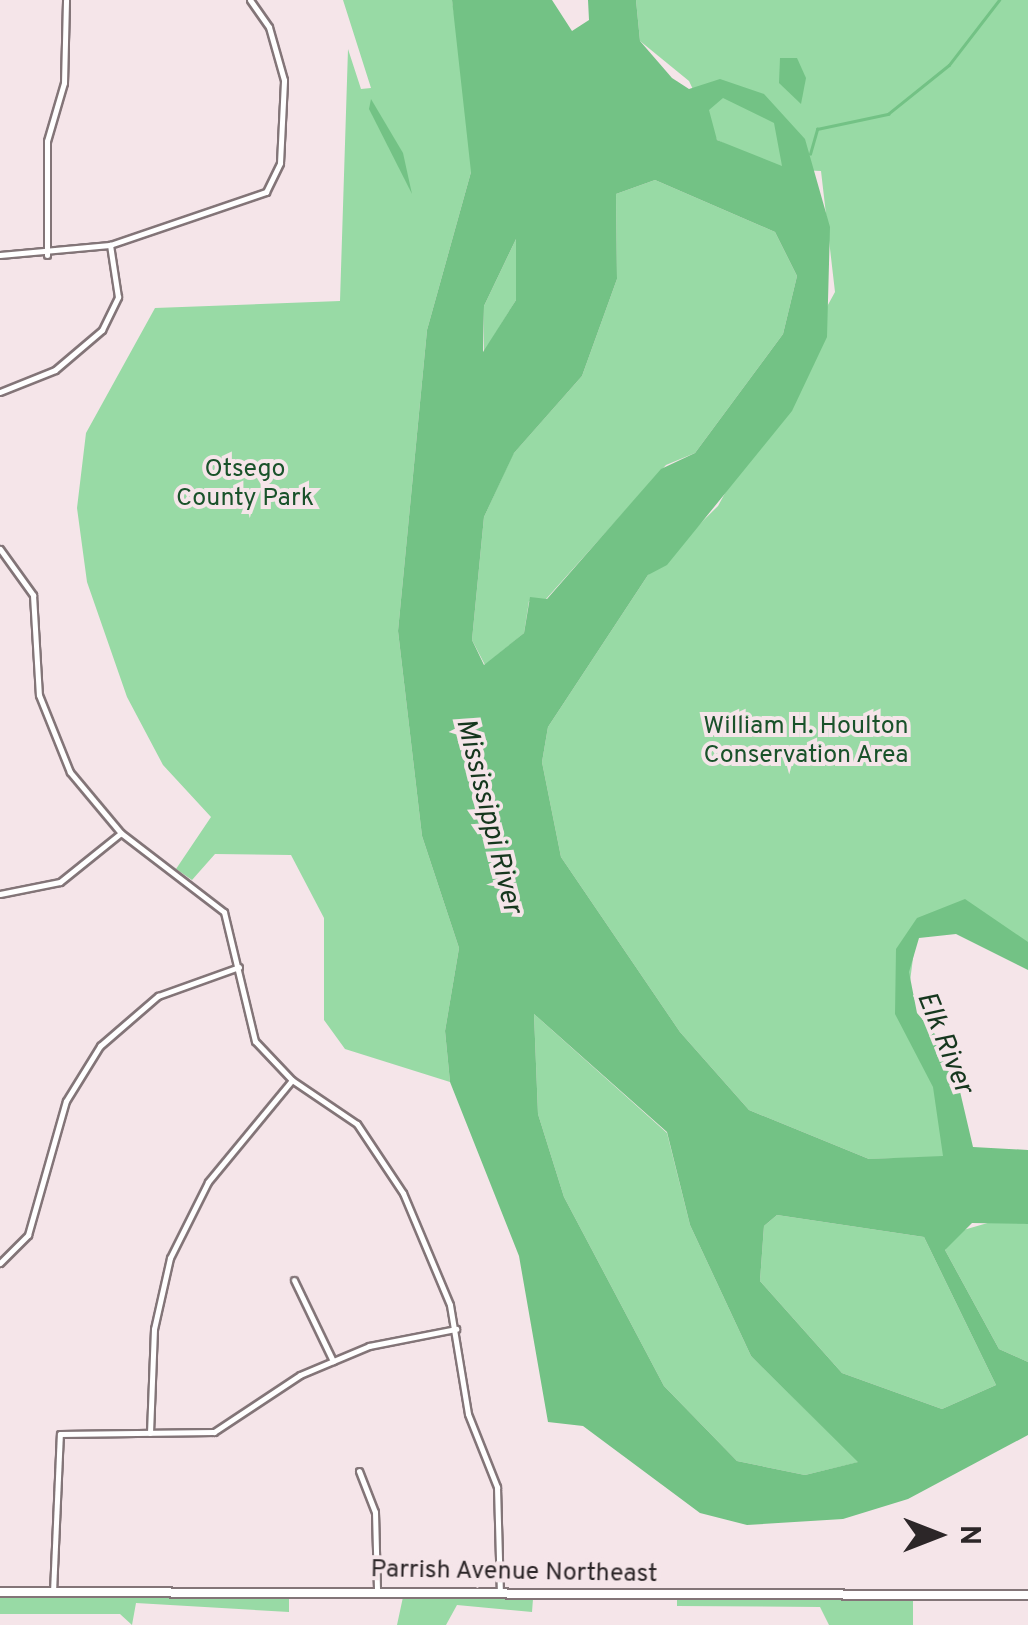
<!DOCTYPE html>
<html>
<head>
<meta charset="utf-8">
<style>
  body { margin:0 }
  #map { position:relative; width:1028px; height:1625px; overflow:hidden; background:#f5e5e9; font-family:Overpass,sans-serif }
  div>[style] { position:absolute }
  .green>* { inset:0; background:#98daa5 }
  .water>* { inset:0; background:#73c285 }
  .stream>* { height:2.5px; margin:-1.25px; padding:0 1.25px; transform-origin:1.25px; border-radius:1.25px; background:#73c285 }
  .roads { filter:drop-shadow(2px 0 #837578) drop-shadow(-2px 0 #837578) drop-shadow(0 2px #837578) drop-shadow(0 -2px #837578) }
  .street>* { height:5px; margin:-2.5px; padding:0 2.5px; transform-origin:2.5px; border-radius:2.5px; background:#fff }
  .secondary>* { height:8px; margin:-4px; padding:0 4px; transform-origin:4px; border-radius:4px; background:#fff }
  span { translate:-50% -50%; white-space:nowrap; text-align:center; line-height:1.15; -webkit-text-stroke:8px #f5e5e9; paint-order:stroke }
  .park-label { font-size:25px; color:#19522a }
  .street-label { font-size:25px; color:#2c2628 }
  .water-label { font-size:28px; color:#16371e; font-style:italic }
  .north { position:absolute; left:888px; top:1485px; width:100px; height:100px; -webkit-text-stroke:8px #f5e5e9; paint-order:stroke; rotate:90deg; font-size:28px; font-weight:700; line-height:40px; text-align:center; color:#2c2628 }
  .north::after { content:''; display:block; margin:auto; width:35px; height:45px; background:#2c2628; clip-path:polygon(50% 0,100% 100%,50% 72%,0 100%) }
</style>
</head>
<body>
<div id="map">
  <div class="green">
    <div style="clip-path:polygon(343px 0,452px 0,471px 125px,471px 172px,427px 330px,398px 631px,422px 836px,459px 948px,445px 1031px,450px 1082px,345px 1049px,324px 1020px,324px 918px,291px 855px,215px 854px,192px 880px,176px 869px,211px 817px,163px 765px,127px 697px,87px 582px,77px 508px,86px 433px,155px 308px,340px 301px,348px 49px,361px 89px,371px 88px)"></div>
    <div style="clip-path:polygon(636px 0,1028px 0,1028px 953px,949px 924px,916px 935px,905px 1020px,934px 1075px,944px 1157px,869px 1159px,749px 1110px,680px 1032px,561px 857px,542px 762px,548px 727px,648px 575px,718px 506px,835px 292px,821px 171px,776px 169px,717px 140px,689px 81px,640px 41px)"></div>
    <div style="clip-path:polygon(655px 180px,775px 232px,797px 276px,783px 334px,695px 453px,666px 465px,546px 599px,529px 601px,524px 633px,485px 665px,472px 640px,484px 517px,513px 454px,582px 376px,617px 279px,616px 194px)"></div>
    <div style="clip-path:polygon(516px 239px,516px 300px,484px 352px,484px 306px)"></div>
    <div style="clip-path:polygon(534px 1014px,667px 1133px,690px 1225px,751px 1356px,859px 1462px,805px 1475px,737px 1461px,664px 1386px,564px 1197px,538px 1114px)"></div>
    <div style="clip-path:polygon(777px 1215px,924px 1237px,996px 1385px,942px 1409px,842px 1373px,760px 1281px,764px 1226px)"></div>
    <div style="clip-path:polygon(998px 1220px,1028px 1224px,1028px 1362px,999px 1349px,945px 1250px,953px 1233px)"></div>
    <div style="clip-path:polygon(289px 1597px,289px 1612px,136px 1603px,132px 1625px,120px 1614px,0 1614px,0 1598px)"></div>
    <div style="clip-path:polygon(403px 1597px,533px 1599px,532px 1612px,457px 1605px,446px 1625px,397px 1625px)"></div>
    <div style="clip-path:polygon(677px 1599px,913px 1599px,913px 1625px,829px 1625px,820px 1607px,677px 1606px)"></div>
  </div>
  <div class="water">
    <div style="clip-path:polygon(evenodd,452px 0,552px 0,572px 31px,589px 20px,588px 0,636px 0,640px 41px,672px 78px,689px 89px,720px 79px,764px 94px,805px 139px,830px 227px,827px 337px,792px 411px,667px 565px,648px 575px,548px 727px,542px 762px,561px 857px,680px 1032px,749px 1110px,869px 1159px,943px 1156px,933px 1087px,895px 1014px,896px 949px,917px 918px,965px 899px,1028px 942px,1028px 970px,956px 934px,919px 938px,909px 972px,917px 1013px,951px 1053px,973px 1147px,1028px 1150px,1028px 1224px,972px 1223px,945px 1250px,999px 1349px,1028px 1362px,1028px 1435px,908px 1499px,843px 1519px,747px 1525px,700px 1513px,583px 1426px,548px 1422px,519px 1256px,450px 1082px,445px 1031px,459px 948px,422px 836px,398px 631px,427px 330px,471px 172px,452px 0,723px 98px,774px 123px,782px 166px,717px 140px,709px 110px,723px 98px,452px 0,655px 180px,775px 232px,797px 276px,783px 334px,695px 453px,661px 469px,547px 599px,530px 597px,524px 633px,484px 665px,472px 640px,484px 517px,514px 453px,582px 376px,617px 279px,616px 194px,655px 180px,452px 0,516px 239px,516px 300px,483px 352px,484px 306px,516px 239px,452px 0,534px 1014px,667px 1132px,690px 1225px,751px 1356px,858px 1462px,805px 1475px,737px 1461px,664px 1386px,564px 1197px,538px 1114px,534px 1014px,452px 0,777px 1215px,924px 1237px,996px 1385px,942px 1409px,842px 1373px,760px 1281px,764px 1226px,777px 1215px)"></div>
    <div style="clip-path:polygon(780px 58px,797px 58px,806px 78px,801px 104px,779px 83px)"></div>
    <div style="clip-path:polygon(371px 99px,403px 153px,412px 194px,369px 109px)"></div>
  </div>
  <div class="stream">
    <div style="left:810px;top:154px;width:26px;rotate:-74deg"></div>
    <div style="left:817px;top:129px;width:73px;rotate:-11.9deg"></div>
    <div style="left:888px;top:114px;width:78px;rotate:-38.8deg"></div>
    <div style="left:949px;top:65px;width:82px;rotate:-52.4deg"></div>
  </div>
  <div class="roads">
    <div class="street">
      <div style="left:0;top:255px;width:110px;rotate:-5.2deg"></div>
      <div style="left:110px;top:245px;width:165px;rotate:-18.8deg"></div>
      <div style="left:266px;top:192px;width:32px;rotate:-64deg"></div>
      <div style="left:280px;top:163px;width:83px;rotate:-87.2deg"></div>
      <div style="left:284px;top:80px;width:55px;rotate:-105.8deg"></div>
      <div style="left:269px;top:27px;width:33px;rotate:-125deg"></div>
      <div style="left:47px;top:255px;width:114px;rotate:-90deg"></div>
      <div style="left:47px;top:141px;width:60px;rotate:-73.7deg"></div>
      <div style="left:64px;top:83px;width:83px;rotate:-88.6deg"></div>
      <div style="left:0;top:392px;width:59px;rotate:-21.8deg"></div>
      <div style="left:55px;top:370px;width:62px;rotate:-40.4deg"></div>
      <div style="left:102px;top:330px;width:37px;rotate:-64deg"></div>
      <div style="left:118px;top:297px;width:53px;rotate:-98.7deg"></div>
      <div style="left:0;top:549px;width:57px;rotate:54.3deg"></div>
      <div style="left:33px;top:595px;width:100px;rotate:86.6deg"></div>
      <div style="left:39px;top:695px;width:83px;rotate:68.1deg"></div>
      <div style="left:70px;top:772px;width:80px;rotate:50.1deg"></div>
      <div style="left:121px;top:833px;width:130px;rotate:37.5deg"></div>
      <div style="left:224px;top:912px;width:133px;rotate:76.5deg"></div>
      <div style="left:255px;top:1041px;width:54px;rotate:46.5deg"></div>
      <div style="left:292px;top:1080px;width:78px;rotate:34.1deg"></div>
      <div style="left:357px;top:1124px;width:83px;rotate:56.3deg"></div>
      <div style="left:403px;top:1193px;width:121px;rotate:67.2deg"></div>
      <div style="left:450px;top:1305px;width:110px;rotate:80.6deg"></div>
      <div style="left:468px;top:1414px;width:79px;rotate:68.3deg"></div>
      <div style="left:497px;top:1487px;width:105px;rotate:88.4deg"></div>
      <div style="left:0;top:894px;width:61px;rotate:-11.3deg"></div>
      <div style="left:60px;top:882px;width:78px;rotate:-38.8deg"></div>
      <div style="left:0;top:1263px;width:40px;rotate:-45deg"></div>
      <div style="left:28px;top:1235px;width:139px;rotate:-74.2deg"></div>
      <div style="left:66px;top:1101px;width:65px;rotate:-58.3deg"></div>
      <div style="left:100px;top:1046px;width:77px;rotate:-40.8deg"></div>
      <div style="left:158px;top:996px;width:86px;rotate:-19.7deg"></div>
      <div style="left:294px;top:1280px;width:90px;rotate:64.3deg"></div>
      <div style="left:150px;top:1433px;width:104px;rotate:-87.8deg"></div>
      <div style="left:154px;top:1329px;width:73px;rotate:-77.3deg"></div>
      <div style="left:170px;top:1258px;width:85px;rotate:-63.4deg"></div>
      <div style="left:208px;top:1182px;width:132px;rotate:-50.5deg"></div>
      <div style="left:359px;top:1471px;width:44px;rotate:68.7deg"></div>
      <div style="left:375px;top:1512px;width:79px;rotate:88.5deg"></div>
      <div style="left:53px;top:1592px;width:158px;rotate:-87.5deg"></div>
      <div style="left:60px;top:1434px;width:154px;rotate:-0.7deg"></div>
      <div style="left:214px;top:1432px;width:103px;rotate:-33.5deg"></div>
      <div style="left:300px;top:1375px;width:75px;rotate:-22.8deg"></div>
      <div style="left:369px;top:1346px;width:89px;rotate:-11.1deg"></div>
    </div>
    <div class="secondary">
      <div style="left:0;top:1592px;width:1028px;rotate:0.17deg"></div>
    </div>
  </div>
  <div class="park-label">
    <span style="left:245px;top:485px">Otsego<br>County Park</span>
    <span style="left:806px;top:742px">William H. Houlton<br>Conservation Area</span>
  </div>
  <div class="street-label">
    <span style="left:514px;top:1573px;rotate:1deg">Parrish Avenue Northeast</span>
  </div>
  <div class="water-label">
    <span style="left:488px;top:816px;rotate:76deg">Mississippi River</span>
    <span style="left:944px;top:1043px;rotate:68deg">Elk River</span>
  </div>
  <div class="north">N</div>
</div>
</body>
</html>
